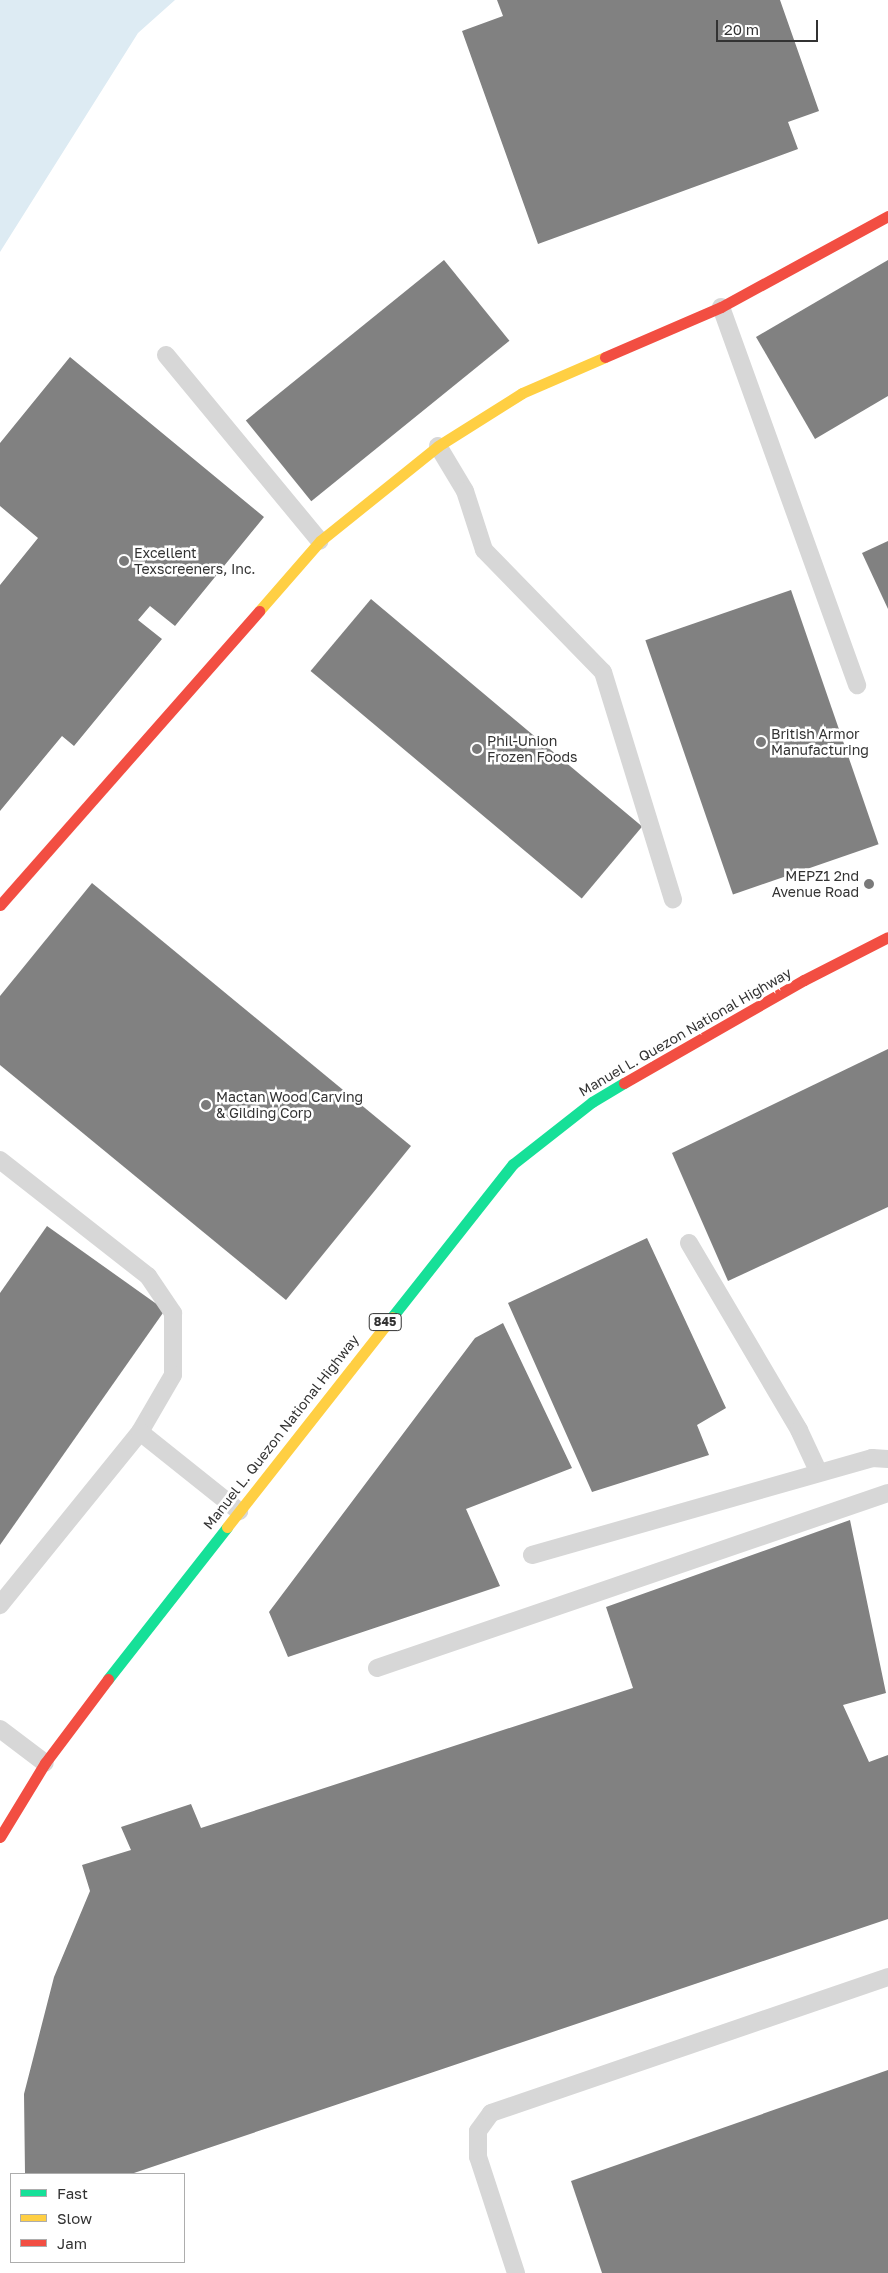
<!DOCTYPE html>
<html>
<head>
<meta charset="utf-8">
<style>
  body { margin:0 }
  #map { position:relative; width:888px; height:2273px; overflow:hidden; background:#fff; font-family:"Golos Text",sans-serif }
  div>[style] { position:absolute }
  .water>* { inset:0; background:#ddebf3 }
  .building>* { inset:0; background:#818181; transform-origin:0 0 }
  .lane>* { height:18px; margin:-9px; padding:0 9px; transform-origin:9px; border-radius:9px; background:#d7d7d7 }
  .fast>* { height:11px; margin:-5.5px; padding:0 5.5px; transform-origin:5.5px; border-radius:5.5px; background:#16e098 }
  .slow>* { height:11px; margin:-5.5px; padding:0 5.5px; transform-origin:5.5px; border-radius:5.5px; background:#ffcf43 }
  .jam>* { height:11px; margin:-5.5px; padding:0 5.5px; transform-origin:5.5px; border-radius:5.5px; background:#f24e42 }
  .dots>* { width:14px; height:14px; translate:-50% -50%; box-sizing:border-box; border:2px solid #fff; border-radius:50% }
  span { translate:-50% -50%; white-space:nowrap; text-align:center; line-height:1.15; -webkit-text-stroke:5px #fff; paint-order:stroke }
  .shield-label span { padding:1px 4px; background:#fff; border:1px solid; border-radius:4px; -webkit-text-stroke-width:0 }
  .shield-label { font-size:12px; color:#333; font-weight:700 }
  .poi-label { font-size:14px; color:#333 }
  .left { translate:0 -50%; text-align:left }
  .right { translate:-100% -50%; text-align:right }
  .street-label { font-size:14px; color:#333 }
  .legend { position:absolute; left:10px; top:2173px; width:175px; height:90px; box-sizing:border-box; background:#fff; border:1px solid #adadad; margin:0; padding:6px 9px; list-style:none; font-size:15px; color:#333 }
  .legend li { display:flex; align-items:center; gap:10px; height:25px }
  .legend b { width:25px; border:1px solid #adadad }
  .scale { position:absolute; left:716px; top:20px; width:102px; height:22px; box-sizing:border-box; border:2px solid #333; border-top:0; padding-left:6px; font-size:15px; line-height:18px; white-space:nowrap; color:#333; -webkit-text-stroke:4px #fff; paint-order:stroke }
</style>
</head>
<body>
<div id="map">
  <div class="water">
    <div style="clip-path:polygon(0 0,175px 0,138px 33px,0 252px)"></div>
  </div>
  <div class="building">
    <div style="clip-path:polygon(497px 0,780px 0,819px 111px,788px 122px,798px 149px,538px 244px,462px 31px,503px 16px)"></div>
    <div style="left:444px;top:260px;width:104px;height:255px;rotate:51deg"></div>
    <div style="clip-path:polygon(888px 260px,888px 396px,815px 439px,756px 337px)"></div>
    <div style="clip-path:polygon(70px 357px,264px 517px,175px 626px,150px 606px,138px 620px,162px 639px,74px 746px,62px 736px,0 811px,0 585px,38px 538px,0 506px,0 443px)"></div>
    <div style="clip-path:polygon(888px 541px,888px 609px,862px 553px)"></div>
    <div style="left:791px;top:590px;width:269px;height:154px;rotate:71deg"></div>
    <div style="left:371px;top:599px;width:354px;height:94px;rotate:40deg"></div>
    <div style="clip-path:polygon(92px 883px,411px 1146px,286px 1300px,0 1065px,0 996px)"></div>
    <div style="clip-path:polygon(888px 1049px,888px 1207px,728px 1281px,672px 1153px)"></div>
    <div style="clip-path:polygon(47px 1226px,165px 1310px,0 1545px,0 1293px)"></div>
    <div style="clip-path:polygon(647px 1238px,726px 1408px,697px 1425px,709px 1455px,592px 1492px,508px 1303px)"></div>
    <div style="clip-path:polygon(503px 1323px,572px 1468px,466px 1509px,500px 1586px,288px 1657px,269px 1612px,475px 1338px)"></div>
    <div style="clip-path:polygon(850px 1520px,886px 1693px,843px 1705px,869px 1762px,888px 1755px,888px 1919px,131px 2174px,25px 2174px,24px 2094px,54px 1977px,90px 1891px,82px 1865px,131px 1850px,121px 1827px,191px 1804px,201px 1828px,633px 1688px,606px 1607px)"></div>
    <div style="clip-path:polygon(888px 2070px,888px 2273px,602px 2273px,571px 2181px)"></div>
  </div>
  <div class="lane">
    <div style="left:721px;top:307px;width:402px;rotate:70.2deg"></div>
    <div style="left:166px;top:355px;width:241px;rotate:50.4deg"></div>
    <div style="left:438px;top:446px;width:52px;rotate:59deg"></div>
    <div style="left:465px;top:491px;width:62px;rotate:72.1deg"></div>
    <div style="left:484px;top:550px;width:170px;rotate:45.7deg"></div>
    <div style="left:603px;top:672px;width:238px;rotate:72.9deg"></div>
    <div style="left:0;top:1160px;width:188px;rotate:38.1deg"></div>
    <div style="left:148px;top:1276px;width:45px;rotate:56deg"></div>
    <div style="left:173px;top:1313px;width:62px;rotate:90deg"></div>
    <div style="left:173px;top:1375px;width:66px;rotate:120.1deg"></div>
    <div style="left:140px;top:1432px;width:223px;rotate:129deg"></div>
    <div style="left:689px;top:1243px;width:217px;rotate:59.5deg"></div>
    <div style="left:799px;top:1430px;width:47px;rotate:65.1deg"></div>
    <div style="left:140px;top:1432px;width:127px;rotate:38.6deg"></div>
    <div style="left:532px;top:1555px;width:354px;rotate:-15.9deg"></div>
    <div style="left:872px;top:1458px;width:16px;rotate:4deg"></div>
    <div style="left:377px;top:1668px;width:540px;rotate:-18.9deg"></div>
    <div style="left:0;top:1729px;width:56px;rotate:37.1deg"></div>
    <div style="left:516px;top:2273px;width:122px;rotate:-108.1deg"></div>
    <div style="left:478px;top:2157px;width:26px;rotate:-90deg"></div>
    <div style="left:478px;top:2131px;width:22px;rotate:-54deg"></div>
    <div style="left:491px;top:2113px;width:420px;rotate:-18.9deg"></div>
  </div>
  <div class="fast">
    <div style="left:392px;top:1317px;width:195px;rotate:-51.7deg"></div>
    <div style="left:513px;top:1164px;width:100px;rotate:-38.1deg"></div>
    <div style="left:592px;top:1102px;width:37px;rotate:-31deg"></div>
    <div style="left:108px;top:1679px;width:193px;rotate:-51.9deg"></div>
  </div>
  <div class="slow">
    <div style="left:259px;top:611px;width:93px;rotate:-48.9deg"></div>
    <div style="left:320px;top:541px;width:151px;rotate:-38.8deg"></div>
    <div style="left:438px;top:446px;width:99px;rotate:-32.2deg"></div>
    <div style="left:522px;top:393px;width:90px;rotate:-23.4deg"></div>
    <div style="left:227px;top:1527px;width:267px;rotate:-51.8deg"></div>
  </div>
  <div class="jam">
    <div style="left:605px;top:357px;width:126px;rotate:-23.3deg"></div>
    <div style="left:721px;top:307px;width:190px;rotate:-28.6deg"></div>
    <div style="left:0;top:905px;width:392px;rotate:-48.6deg"></div>
    <div style="left:624px;top:1083px;width:207px;rotate:-29.8deg"></div>
    <div style="left:804px;top:980px;width:94px;rotate:-27.1deg"></div>
    <div style="left:0;top:1837px;width:87px;rotate:-58.7deg"></div>
    <div style="left:45px;top:1763px;width:105px;rotate:-53.1deg"></div>
  </div>
  <div class="dots">
    <div style="left:124px;top:561px;background:#7a7a7a"></div>
    <div style="left:761px;top:742px;background:#7a7a7a"></div>
    <div style="left:477px;top:749px;background:#7a7a7a"></div>
    <div style="left:869px;top:884px;background:#7a7a7a"></div>
    <div style="left:206px;top:1105px;background:#7a7a7a"></div>
  </div>
  <div class="shield-label">
    <span style="left:385px;top:1322px">845</span>
  </div>
  <div class="poi-label">
    <span class="left" style="left:134px;top:561px">Excellent<br>Texscreeners, Inc.</span>
    <span class="left" style="left:771px;top:742px">British Armor<br>Manufacturing</span>
    <span class="left" style="left:487px;top:749px">Phil-Union<br>Frozen Foods</span>
    <span class="right" style="left:859px;top:884px">MEPZ1 2nd<br>Avenue Road</span>
    <span class="left" style="left:216px;top:1105px">Mactan Wood Carving<br>&amp; Gilding Corp</span>
  </div>
  <div class="street-label">
    <span style="left:685px;top:1032px;rotate:-30deg">Manuel L. Quezon National Highway</span>
    <span style="left:281px;top:1432px;rotate:-52deg">Manuel L. Quezon National Highway</span>
  </div>
  <ul class="legend">
  <li><b style="height:6px;background:#16e098"></b>Fast</li>
  <li><b style="height:6px;background:#ffcf43"></b>Slow</li>
  <li><b style="height:6px;background:#f24e42"></b>Jam</li>
  </ul>
  <div class="scale">20 m</div>
</div>
</body>
</html>
